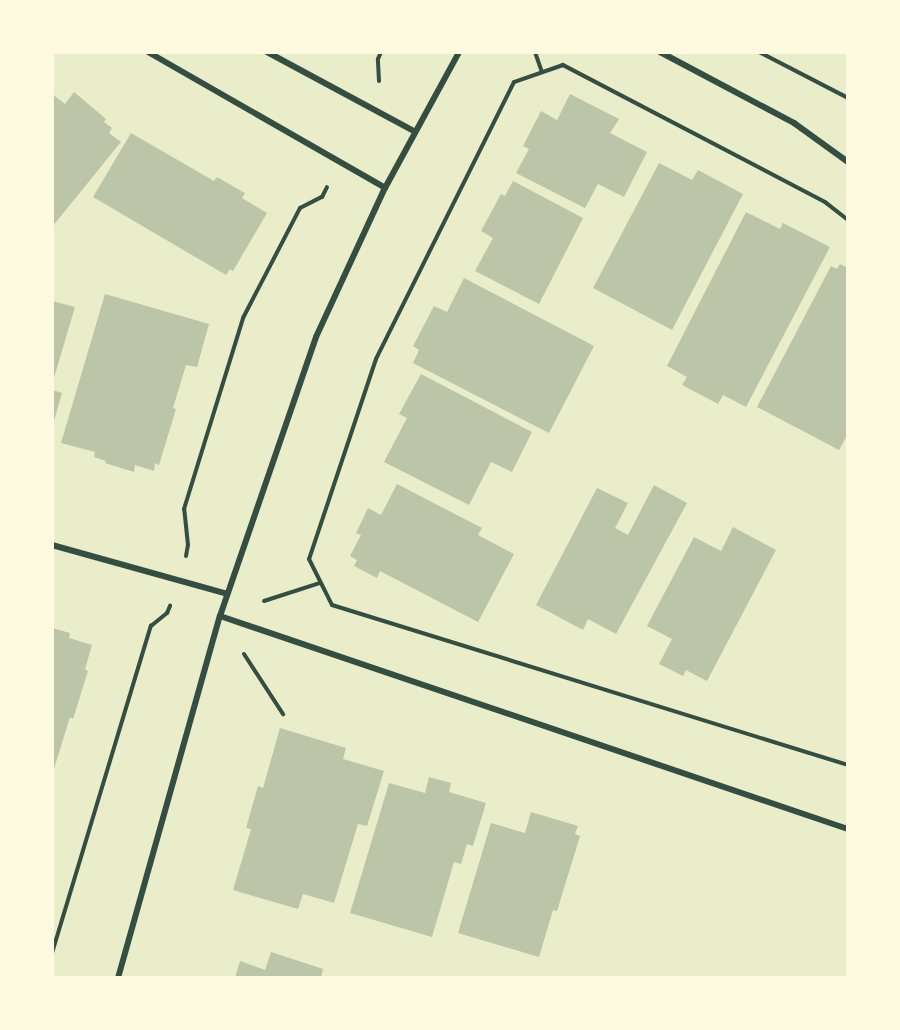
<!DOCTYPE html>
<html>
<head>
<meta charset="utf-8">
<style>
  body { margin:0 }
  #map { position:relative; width:900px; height:1030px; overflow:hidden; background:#e9edc9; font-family:Roboto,sans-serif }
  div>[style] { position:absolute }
  .building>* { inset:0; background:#bcc5a7 }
  .path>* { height:4px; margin:-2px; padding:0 2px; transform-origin:2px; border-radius:2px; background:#344e41 }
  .minor>* { height:6px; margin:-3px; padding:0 3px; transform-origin:3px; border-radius:3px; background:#344e41 }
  span { translate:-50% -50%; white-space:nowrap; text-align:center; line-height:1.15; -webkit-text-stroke:4.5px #fefae0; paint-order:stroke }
  .frame { position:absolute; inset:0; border:54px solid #fefae0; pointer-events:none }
</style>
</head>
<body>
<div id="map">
  <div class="building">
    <div style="clip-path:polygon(74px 92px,106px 119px,104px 122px,112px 128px,109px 133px,121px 142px,52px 227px,52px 94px,65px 104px)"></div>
    <div style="clip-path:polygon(570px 94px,619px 119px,610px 133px,647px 152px,624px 197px,598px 184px,585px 208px,516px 173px,529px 149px,523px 146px,541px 111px,557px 120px)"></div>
    <div style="clip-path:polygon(131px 133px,214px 181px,217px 177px,245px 193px,242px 198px,267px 213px,233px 271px,230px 269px,226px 275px,93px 197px)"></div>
    <div style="clip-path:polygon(659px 163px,692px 180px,698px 170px,743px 194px,672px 330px,593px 288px)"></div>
    <div style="clip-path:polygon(513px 181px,583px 218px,539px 304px,475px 271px,493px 238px,481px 231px,501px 194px,505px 196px)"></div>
    <div style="clip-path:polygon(746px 212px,780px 229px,783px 223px,830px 247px,746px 407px,723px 395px,718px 404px,682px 385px,687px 377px,667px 366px)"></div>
    <div style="clip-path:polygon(840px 264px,848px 268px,848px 434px,839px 450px,757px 407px,831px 266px,837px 269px)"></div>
    <div style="clip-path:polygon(464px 278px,594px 346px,549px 433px,413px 363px,419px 350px,413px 346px,434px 306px,447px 312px)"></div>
    <div style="clip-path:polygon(105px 294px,209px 324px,197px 367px,186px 365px,173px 408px,176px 409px,159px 465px,155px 463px,154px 471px,135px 465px,134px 472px,105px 463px,106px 461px,94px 457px,95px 452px,61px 443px)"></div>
    <div style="clip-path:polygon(52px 301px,75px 307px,53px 381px,52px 381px)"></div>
    <div style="clip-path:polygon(421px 374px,532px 432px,512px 472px,491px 462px,469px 505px,384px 462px,407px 418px,399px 414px)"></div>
    <div style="clip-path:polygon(52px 390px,62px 393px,53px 424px,52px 424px)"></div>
    <div style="clip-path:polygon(397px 484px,482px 528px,478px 535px,514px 554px,478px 622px,380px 571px,377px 578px,354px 566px,357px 560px,350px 556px,361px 535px,356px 533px,368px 508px,381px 515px)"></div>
    <div style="clip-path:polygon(654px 485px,687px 503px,616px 634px,588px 619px,583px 630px,536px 605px,597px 488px,628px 503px,615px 528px,628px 535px)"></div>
    <div style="clip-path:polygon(733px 527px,776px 550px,707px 681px,686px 670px,683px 676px,659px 664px,672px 639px,647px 626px,694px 537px,721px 551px)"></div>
    <div style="clip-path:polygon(52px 628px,70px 633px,69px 638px,92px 645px,85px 669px,88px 671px,73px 719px,70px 717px,53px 772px)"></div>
    <div style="clip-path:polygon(280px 728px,346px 748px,343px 759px,384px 771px,367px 826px,358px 824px,334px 903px,303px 894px,298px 909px,233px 890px,251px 829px,246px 828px,258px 786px,263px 788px)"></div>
    <div style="clip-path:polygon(429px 777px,451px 783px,449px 792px,486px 803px,473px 846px,467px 844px,461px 864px,454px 862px,432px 937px,350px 913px,389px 783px,425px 793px)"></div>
    <div style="clip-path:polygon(531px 812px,578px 826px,575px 834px,580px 836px,557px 911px,553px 910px,539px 957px,458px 933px,491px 823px,525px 833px)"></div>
    <div style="clip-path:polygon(271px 952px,323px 969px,321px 978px,235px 978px,240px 961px,265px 970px)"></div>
  </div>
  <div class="path">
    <div style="left:535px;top:52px;width:21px;rotate:71deg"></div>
    <div style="left:759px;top:52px;width:100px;rotate:27.3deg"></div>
    <div style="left:379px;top:81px;width:22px;rotate:-93deg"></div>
    <div style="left:378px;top:59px;width:8px;rotate:-67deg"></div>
    <div style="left:848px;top:220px;width:29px;rotate:-142deg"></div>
    <div style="left:825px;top:202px;width:296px;rotate:-152.4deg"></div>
    <div style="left:563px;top:65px;width:52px;rotate:160.9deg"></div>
    <div style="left:514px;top:82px;width:309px;rotate:116.5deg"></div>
    <div style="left:376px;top:359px;width:211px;rotate:108.5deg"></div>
    <div style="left:309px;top:559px;width:51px;rotate:63.4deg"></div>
    <div style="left:332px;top:605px;width:540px;rotate:17.23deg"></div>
    <div style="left:186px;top:556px;width:11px;rotate:-80deg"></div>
    <div style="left:188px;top:545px;width:36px;rotate:-96deg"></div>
    <div style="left:184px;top:509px;width:200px;rotate:-72.8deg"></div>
    <div style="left:243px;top:318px;width:124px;rotate:-62.6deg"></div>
    <div style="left:300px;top:208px;width:25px;rotate:-27deg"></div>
    <div style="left:322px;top:197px;width:11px;rotate:-63deg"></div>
    <div style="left:264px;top:601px;width:59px;rotate:-17.8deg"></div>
    <div style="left:244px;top:654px;width:72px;rotate:57deg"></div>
    <div style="left:52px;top:953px;width:342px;rotate:-73.2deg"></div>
    <div style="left:151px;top:626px;width:21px;rotate:-39deg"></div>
    <div style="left:167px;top:613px;width:8px;rotate:-67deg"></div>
  </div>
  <div class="minor">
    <div style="left:148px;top:52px;width:273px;rotate:29.8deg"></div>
    <div style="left:267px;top:52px;width:167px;rotate:28.3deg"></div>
    <div style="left:660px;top:52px;width:152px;rotate:27.9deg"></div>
    <div style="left:794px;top:123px;width:67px;rotate:35.8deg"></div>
    <div style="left:52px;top:545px;width:182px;rotate:15.6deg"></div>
    <div style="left:220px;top:616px;width:663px;rotate:18.74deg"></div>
    <div style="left:118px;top:978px;width:376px;rotate:-74.3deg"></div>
    <div style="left:220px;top:616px;width:295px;rotate:-71deg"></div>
    <div style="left:316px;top:337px;width:164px;rotate:-65.2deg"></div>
    <div style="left:385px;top:188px;width:155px;rotate:-61.4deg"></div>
  </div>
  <div class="frame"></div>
</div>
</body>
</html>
